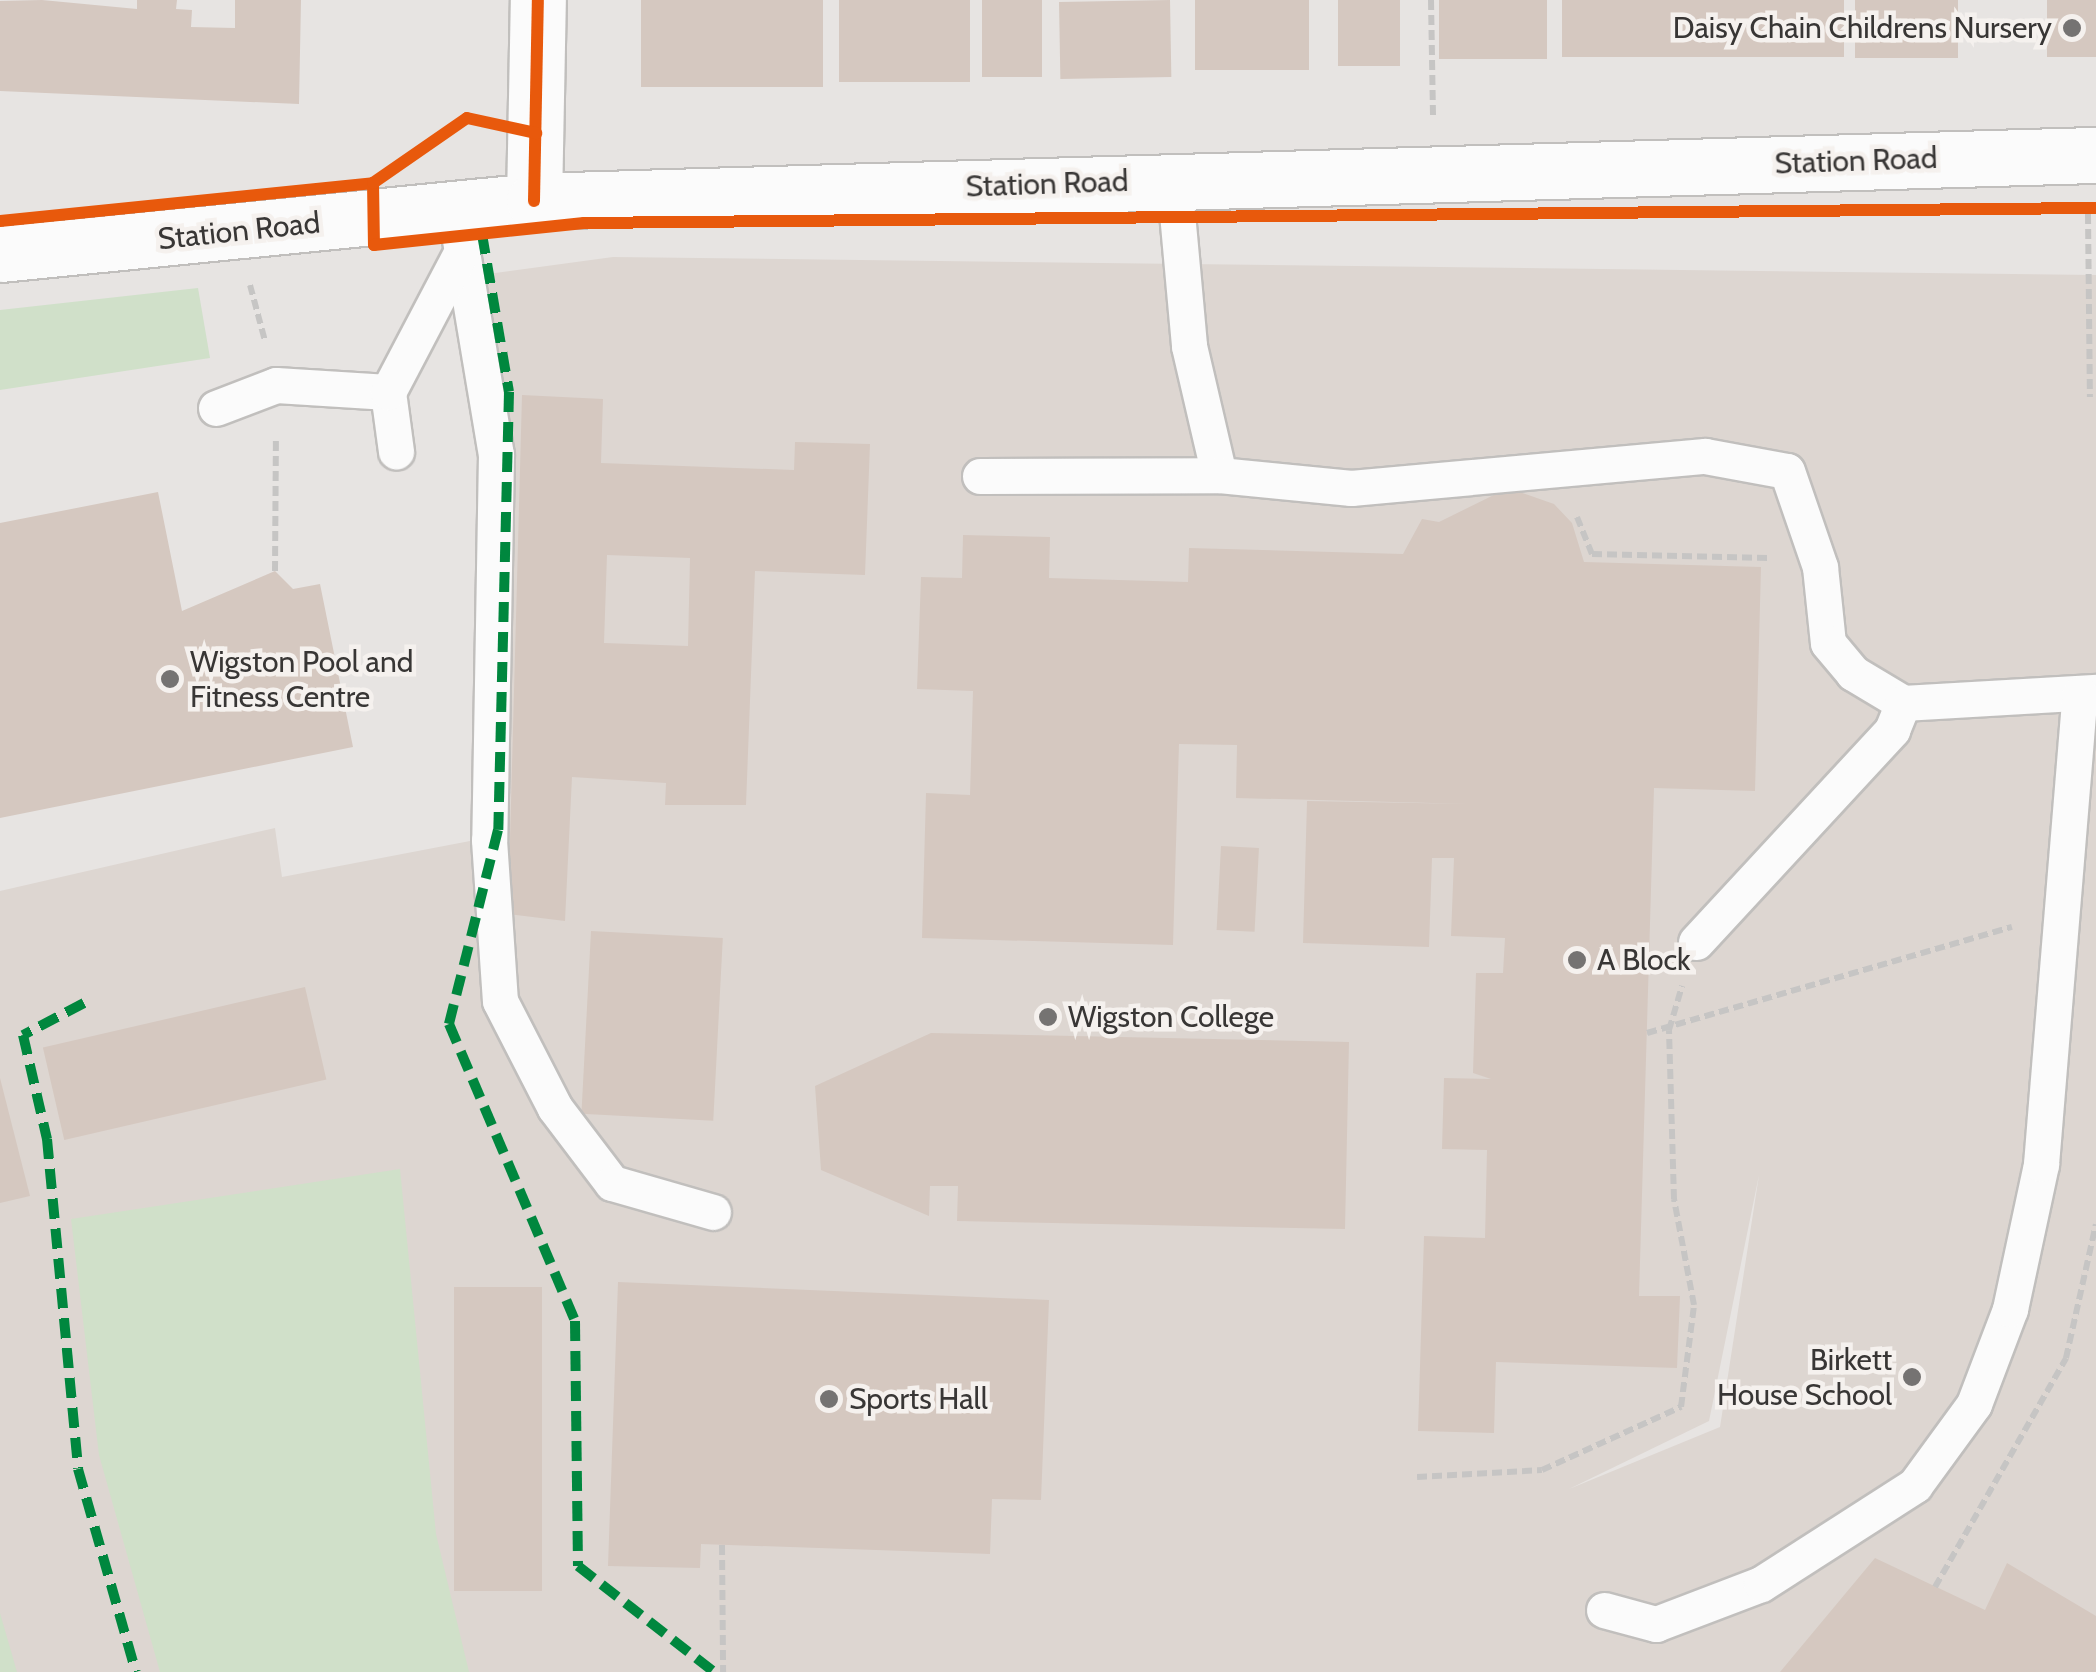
<!DOCTYPE html>
<html>
<head>
<meta charset="utf-8">
<style>
  body { margin:0 }
  #map { position:relative; width:2096px; height:1672px; overflow:hidden; background:#e7e4e2; font-family:Cabin,sans-serif }
  div>[style] { position:absolute }
  .built>* { inset:0; background:#ddd6d1 }
  .green>* { inset:0; background:#d0e0c9 }
  .building>* { inset:0; background:#d5c8c0; transform-origin:0 0 }
  .path>* { height:6px; margin-top:-3px; transform-origin:0; background:repeating-linear-gradient(90deg,#c6c5c4 0 10px,transparent 0 15px) }
  .roads { filter:drop-shadow(2px 0 #c1bfbd) drop-shadow(-2px 0 #c1bfbd) drop-shadow(0 2px #c1bfbd) drop-shadow(0 -2px #c1bfbd) }
  .lane>* { height:35px; margin:-17.5px; padding:0 17.5px; transform-origin:17.5px; border-radius:17.5px; background:#fbfbfb }
  .street>* { height:55px; margin:-27.5px; padding:0 27.5px; transform-origin:27.5px; border-radius:27.5px; background:#fbfbfb }
  .secondary>* { height:55px; margin:-27.5px; padding:0 27.5px; transform-origin:27.5px; border-radius:27.5px; background:#fbfbfb }
  .quiet>* { height:10px; margin-top:-5px; transform-origin:0; background:repeating-linear-gradient(90deg,#00873e 0 20px,transparent 0 30px) }
  .cycleway>* { height:12px; margin:-6px; padding:0 6px; transform-origin:6px; border-radius:6px; background:#e8590c }
  .dots>* { width:28px; height:28px; translate:-50% -50%; box-sizing:border-box; border:5px solid #f5f1ee; border-radius:50% }
  span { translate:-50% -50%; white-space:nowrap; text-align:center; line-height:1.15; -webkit-text-stroke:9px #f5f1ee; paint-order:stroke }
  .poi-label { font-size:30px; color:#383635 }
  .right { translate:-100% -50%; text-align:right }
  .left { translate:0 -50%; text-align:left }
  .street-label { font-size:30px; color:#383635 }
</style>
</head>
<body>
<div id="map">
  <div class="built">
    <div style="clip-path:polygon(evenodd,613px 257px,2096px 275px,2096px 1672px,0 1672px,0 891px,275px 828px,282px 877px,470px 841px,480px 458px,451px 279px,613px 257px,1759px 1175px,1720px 1427px,1569px 1489px,1709px 1421px,1759px 1175px)"></div>
  </div>
  <div class="green">
    <div style="clip-path:polygon(198px 288px,210px 358px,0 390px,0 310px)"></div>
    <div style="clip-path:polygon(400px 1169px,436px 1534px,469px 1672px,160px 1672px,99px 1455px,71px 1219px)"></div>
    <div style="clip-path:polygon(0 1613px,17px 1672px,0 1672px)"></div>
  </div>
  <div class="building">
    <div style="clip-path:polygon(42px 0,137px 9px,137px 0,177px 0,176px 9px,192px 10px,191px 27px,235px 28px,235px 0,301px 0,299px 104px,0 91px,0 1px)"></div>
    <div style="left:641px;top:0;width:182px;height:87px"></div>
    <div style="left:839px;top:0;width:131px;height:82px"></div>
    <div style="left:982px;top:0;width:60px;height:77px"></div>
    <div style="left:1170px;top:0;width:77px;height:111px;rotate:89deg"></div>
    <div style="left:1195px;top:0;width:114px;height:70px"></div>
    <div style="left:1338px;top:0;width:62px;height:66px"></div>
    <div style="left:1439px;top:0;width:108px;height:59px"></div>
    <div style="left:1562px;top:0;width:282px;height:57px"></div>
    <div style="left:1855px;top:0;width:103px;height:58px"></div>
    <div style="left:2047px;top:0;width:49px;height:57px"></div>
    <div style="clip-path:polygon(evenodd,522px 395px,603px 399px,601px 463px,794px 470px,795px 442px,870px 444px,865px 575px,755px 571px,746px 805px,665px 805px,666px 783px,572px 777px,565px 921px,508px 914px,522px 395px,607px 555px,690px 558px,688px 646px,604px 643px,607px 555px)"></div>
    <div style="clip-path:polygon(1508px 488px,1554px 504px,1572px 523px,1584px 562px,1761px 567px,1755px 791px,1654px 788px,1639px 1296px,1680px 1296px,1677px 1368px,1496px 1362px,1494px 1433px,1418px 1431px,1424px 1236px,1485px 1238px,1487px 1150px,1442px 1149px,1444px 1078px,1491px 1079px,1473px 1073px,1476px 973px,1503px 973px,1505px 938px,1451px 936px,1454px 858px,1432px 858px,1429px 947px,1303px 943px,1307px 801px,1470px 804px,1236px 798px,1237px 745px,1179px 744px,1173px 945px,922px 938px,926px 793px,970px 795px,973px 691px,917px 689px,921px 577px,962px 578px,963px 535px,1050px 537px,1049px 578px,1188px 582px,1189px 548px,1403px 554px,1422px 519px,1439px 522px)"></div>
    <div style="clip-path:polygon(158px 492px,182px 611px,275px 571px,293px 589px,320px 584px,353px 747px,0 818px,0 523px)"></div>
    <div style="left:1221px;top:846px;width:38px;height:84px;rotate:3deg"></div>
    <div style="left:591px;top:931px;width:132px;height:183px;rotate:3deg"></div>
    <div style="left:305px;top:987px;width:95px;height:269px;rotate:77deg"></div>
    <div style="clip-path:polygon(931px 1033px,1349px 1042px,1345px 1229px,957px 1221px,958px 1186px,930px 1186px,929px 1216px,821px 1170px,815px 1086px)"></div>
    <div style="clip-path:polygon(0 1078px,30px 1196px,0 1203px)"></div>
    <div style="clip-path:polygon(618px 1282px,1049px 1300px,1041px 1500px,992px 1499px,990px 1554px,701px 1544px,700px 1568px,608px 1566px)"></div>
    <div style="left:454px;top:1287px;width:88px;height:304px"></div>
    <div style="clip-path:polygon(1875px 1558px,1985px 1610px,2007px 1563px,2096px 1616px,2096px 1672px,1780px 1672px)"></div>
  </div>
  <div class="path">
    <div style="left:1431px;top:0;width:119px;rotate:89deg"></div>
    <div style="left:2088px;top:214px;width:183px;rotate:89.4deg"></div>
    <div style="left:250px;top:285px;width:58px;rotate:75deg"></div>
    <div style="left:1577px;top:517px;width:40px;rotate:68deg"></div>
    <div style="left:1592px;top:554px;width:176px;rotate:1.3deg"></div>
    <div style="left:275px;top:571px;width:134px;rotate:-89.6deg"></div>
    <div style="left:1647px;top:1033px;width:380px;rotate:-16.2deg"></div>
    <div style="left:1417px;top:1477px;width:125px;rotate:-3.2deg"></div>
    <div style="left:1542px;top:1470px;width:153px;rotate:-24.4deg"></div>
    <div style="left:1681px;top:1407px;width:103px;rotate:-82.7deg"></div>
    <div style="left:1694px;top:1305px;width:108px;rotate:-100.7deg"></div>
    <div style="left:1674px;top:1199px;width:169px;rotate:-91.7deg"></div>
    <div style="left:1669px;top:1030px;width:46px;rotate:-73.5deg"></div>
    <div style="left:722px;top:1545px;width:127px;rotate:89.5deg"></div>
    <div style="left:1935px;top:1587px;width:264px;rotate:-60.2deg"></div>
    <div style="left:2066px;top:1358px;width:137px;rotate:-77.4deg"></div>
  </div>
  <div class="roads">
    <div class="lane">
      <div style="left:1174px;top:180px;width:167px;rotate:84.8deg"></div>
      <div style="left:1189px;top:346px;width:132px;rotate:76.9deg"></div>
      <div style="left:1219px;top:475px;width:133px;rotate:5.6deg"></div>
      <div style="left:1351px;top:488px;width:355px;rotate:-5.2deg"></div>
      <div style="left:1705px;top:456px;width:83px;rotate:10.4deg"></div>
      <div style="left:1787px;top:471px;width:102px;rotate:71deg"></div>
      <div style="left:1820px;top:567px;width:76px;rotate:84deg"></div>
      <div style="left:1828px;top:643px;width:39px;rotate:50deg"></div>
      <div style="left:1853px;top:673px;width:58px;rotate:31deg"></div>
      <div style="left:1903px;top:703px;width:193px;rotate:-3.3deg"></div>
      <div style="left:455px;top:210px;width:247px;rotate:80.5deg"></div>
      <div style="left:496px;top:454px;width:386px;rotate:91deg"></div>
      <div style="left:489px;top:840px;width:161px;rotate:86.1deg"></div>
      <div style="left:500px;top:1001px;width:120px;rotate:62.8deg"></div>
      <div style="left:555px;top:1108px;width:94px;rotate:52.8deg"></div>
      <div style="left:612px;top:1183px;width:105px;rotate:16deg"></div>
      <div style="left:388px;top:392px;width:60px;rotate:82.3deg"></div>
      <div style="left:216px;top:408px;width:64px;rotate:-21deg"></div>
      <div style="left:276px;top:385px;width:112px;rotate:3.6deg"></div>
      <div style="left:388px;top:392px;width:159px;rotate:-62.3deg"></div>
      <div style="left:980px;top:476px;width:239px;rotate:-0.2deg"></div>
      <div style="left:1696px;top:942px;width:289px;rotate:-47.2deg"></div>
      <div style="left:1892px;top:730px;width:29px;rotate:-68deg"></div>
      <div style="left:1604px;top:1610px;width:54px;rotate:15.1deg"></div>
      <div style="left:1656px;top:1624px;width:112px;rotate:-20.9deg"></div>
      <div style="left:1761px;top:1584px;width:183px;rotate:-32.7deg"></div>
      <div style="left:1915px;top:1485px;width:100px;rotate:-53.9deg"></div>
      <div style="left:1974px;top:1404px;width:102px;rotate:-69.2deg"></div>
      <div style="left:2010px;top:1309px;width:148px;rotate:-77.9deg"></div>
      <div style="left:2041px;top:1164px;width:472px;rotate:-85.3deg"></div>
    </div>
    <div class="street">
      <div style="left:534px;top:201px;width:201px;rotate:-88.9deg"></div>
    </div>
    <div class="secondary">
      <div style="left:0;top:254px;width:537px;rotate:-5.67deg"></div>
      <div style="left:534px;top:201px;width:1563px;rotate:-1.69deg"></div>
    </div>
  </div>
  <div class="quiet">
    <div style="left:482px;top:234px;width:160px;rotate:80.3deg"></div>
    <div style="left:509px;top:392px;width:438px;rotate:91.4deg"></div>
    <div style="left:498px;top:830px;width:200px;rotate:104.2deg"></div>
    <div style="left:449px;top:1024px;width:323px;rotate:67deg"></div>
    <div style="left:575px;top:1321px;width:245px;rotate:89.3deg"></div>
    <div style="left:578px;top:1566px;width:172px;rotate:37.9deg"></div>
    <div style="left:84px;top:1003px;width:69px;rotate:152.3deg"></div>
    <div style="left:23px;top:1035px;width:107px;rotate:77deg"></div>
    <div style="left:47px;top:1139px;width:331px;rotate:84.6deg"></div>
    <div style="left:78px;top:1469px;width:211px;rotate:74.1deg"></div>
  </div>
  <div class="cycleway">
    <div style="left:373px;top:183px;width:62px;rotate:89.1deg"></div>
    <div style="left:374px;top:245px;width:211px;rotate:-6deg"></div>
    <div style="left:584px;top:223px;width:1512px;rotate:-0.57deg"></div>
    <div style="left:534px;top:201px;width:201px;rotate:-88.9deg"></div>
    <div style="left:0;top:221px;width:375px;rotate:-5.8deg"></div>
    <div style="left:373px;top:183px;width:114px;rotate:-34.7deg"></div>
    <div style="left:467px;top:118px;width:71px;rotate:12.3deg"></div>
  </div>
  <div class="dots">
    <div style="left:2072px;top:28px;background:#757372"></div>
    <div style="left:170px;top:679px;background:#757372"></div>
    <div style="left:1577px;top:960px;background:#757372"></div>
    <div style="left:1048px;top:1017px;background:#757372"></div>
    <div style="left:1912px;top:1377px;background:#757372"></div>
    <div style="left:829px;top:1399px;background:#757372"></div>
  </div>
  <div class="poi-label">
    <span class="right" style="left:2052px;top:28px">Daisy Chain Childrens Nursery</span>
    <span class="left" style="left:190px;top:679px">Wigston Pool and<br>Fitness Centre</span>
    <span class="left" style="left:1597px;top:960px">A Block</span>
    <span class="left" style="left:1068px;top:1017px">Wigston College</span>
    <span class="right" style="left:1892px;top:1377px">Birkett<br>House School</span>
    <span class="left" style="left:849px;top:1399px">Sports Hall</span>
  </div>
  <div class="street-label">
    <span style="left:1856px;top:161px;rotate:-2deg">Station Road</span>
    <span style="left:1047px;top:184px;rotate:-2deg">Station Road</span>
    <span style="left:239px;top:231px;rotate:-6deg">Station Road</span>
  </div>
</div>
</body>
</html>
